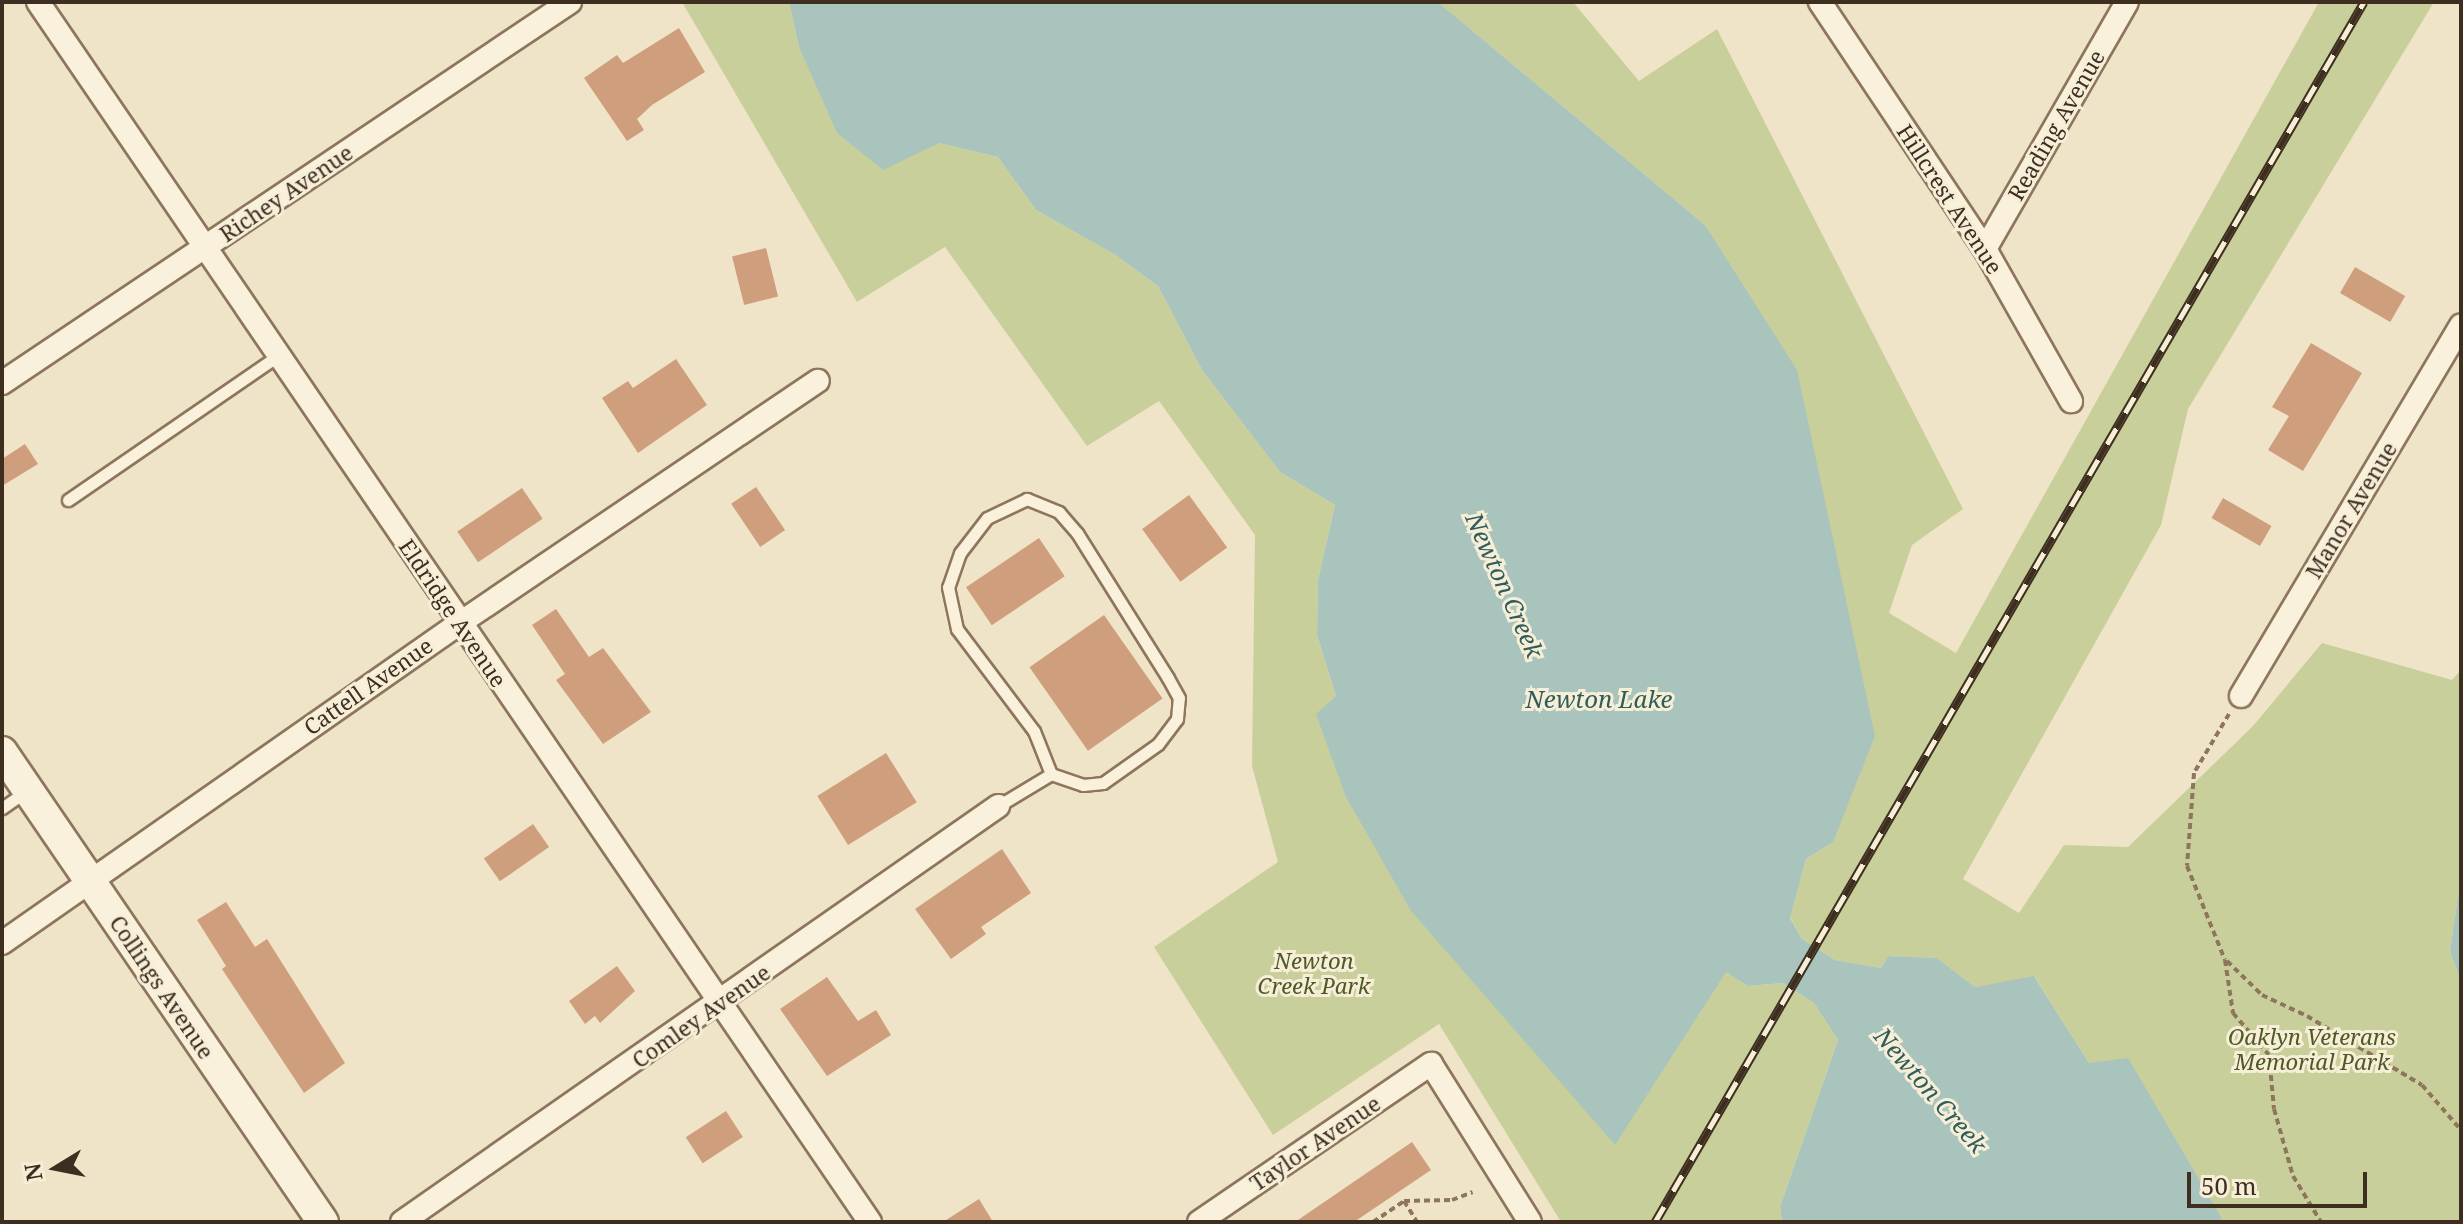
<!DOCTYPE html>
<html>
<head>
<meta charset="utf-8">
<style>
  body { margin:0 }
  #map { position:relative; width:2463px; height:1224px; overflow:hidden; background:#f0e4c8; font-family:"Noto Serif",serif }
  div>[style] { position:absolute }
  .green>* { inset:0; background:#c9cf9b }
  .water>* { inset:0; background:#a9c4bc }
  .building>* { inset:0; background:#cf9f7d; transform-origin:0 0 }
  .path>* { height:4px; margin-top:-2px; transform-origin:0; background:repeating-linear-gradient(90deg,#8d765c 0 6px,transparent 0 10px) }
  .roads { filter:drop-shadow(2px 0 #8d765c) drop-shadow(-2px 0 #8d765c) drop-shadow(0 2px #8d765c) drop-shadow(0 -2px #8d765c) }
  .service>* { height:11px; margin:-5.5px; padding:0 5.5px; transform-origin:5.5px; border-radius:5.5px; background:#faf1dc }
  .minor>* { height:22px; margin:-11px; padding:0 11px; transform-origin:11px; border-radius:11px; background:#faf1dc }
  .secondary>* { height:30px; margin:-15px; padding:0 15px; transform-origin:15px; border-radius:15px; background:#faf1dc }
  .rail>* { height:9px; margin-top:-4.5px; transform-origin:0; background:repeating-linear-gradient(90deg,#f7eed8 0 18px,#3d2e20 0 36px); box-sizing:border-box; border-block:2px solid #3d2e20 }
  span { translate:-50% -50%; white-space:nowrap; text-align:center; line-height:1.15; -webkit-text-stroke:6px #f7eed8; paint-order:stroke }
  .street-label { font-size:22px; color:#3d2e20 }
  .park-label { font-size:22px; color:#4d5a26; font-style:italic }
  .water-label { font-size:24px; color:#2f5d5a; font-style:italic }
  .frame { position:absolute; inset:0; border:4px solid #3d2e20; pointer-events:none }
  .north { position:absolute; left:16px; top:1128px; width:80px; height:80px; -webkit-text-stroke:6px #f7eed8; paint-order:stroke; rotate:260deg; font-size:22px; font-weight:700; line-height:32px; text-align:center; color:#3d2e20 }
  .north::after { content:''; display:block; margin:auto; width:28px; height:36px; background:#3d2e20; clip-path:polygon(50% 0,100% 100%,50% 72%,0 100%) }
  .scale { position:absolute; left:2187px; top:1172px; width:180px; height:36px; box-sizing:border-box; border:4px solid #3d2e20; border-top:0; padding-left:10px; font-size:24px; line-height:28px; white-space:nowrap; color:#3d2e20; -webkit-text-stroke:6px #f7eed8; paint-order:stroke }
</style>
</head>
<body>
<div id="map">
  <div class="green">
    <div style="clip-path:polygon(682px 2px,789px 2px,799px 47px,939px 143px,998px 157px,1036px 210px,1114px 254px,1158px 286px,1202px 370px,1280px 472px,1335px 505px,1318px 580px,1317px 635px,1336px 696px,1614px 1144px,1725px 971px,1748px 986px,1783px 983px,1814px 1003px,1838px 1040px,1780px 1207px,1782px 1222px,1561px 1222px,1439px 1024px,1273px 1135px,1154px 947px,1278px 862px,1252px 766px,1255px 535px,1159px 401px,1087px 446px,945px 247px,857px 302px)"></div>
    <div style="clip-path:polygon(1438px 2px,1573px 2px,1639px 81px,1717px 29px,1963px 509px,1912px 545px,1889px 613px,1956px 653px,2319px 2px,2434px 2px,2188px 409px,2161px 525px,1963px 879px,2019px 913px,2064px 845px,2128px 847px,2253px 726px,2322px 643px,2452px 680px,2461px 670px,2461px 876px,2450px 951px,2461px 982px,2461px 1222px,2224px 1222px,2175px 1141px,2089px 1063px,2035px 977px,1975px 987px,1937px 958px,1888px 956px,1881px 968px,1835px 960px,1802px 939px,1790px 917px,1806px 859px,1833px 842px,1705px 225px)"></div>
  </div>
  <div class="water">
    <div style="clip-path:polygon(789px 2px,1438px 2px,1705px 225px,1797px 370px,1875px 736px,1833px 842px,1806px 859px,1790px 918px,1802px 939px,1835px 960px,1881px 968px,1888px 956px,1937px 958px,1975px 987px,2034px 976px,2089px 1063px,2128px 1058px,2224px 1222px,1782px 1222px,1780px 1207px,1838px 1040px,1814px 1003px,1783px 983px,1748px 986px,1726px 972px,1615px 1145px,1411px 911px,1346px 797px,1316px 714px,1336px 696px,1317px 635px,1318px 580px,1335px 505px,1280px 472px,1202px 370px,1158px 286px,1114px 254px,1036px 210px,998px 157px,939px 143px,883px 170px,837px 133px,799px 47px)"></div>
    <div style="clip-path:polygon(2461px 876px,2461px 982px,2450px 951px)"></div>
  </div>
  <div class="building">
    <div style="clip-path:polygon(679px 28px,705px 72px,652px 105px,637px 119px,644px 130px,627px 141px,584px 78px,617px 55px,623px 63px)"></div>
    <div style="left:766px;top:248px;width:50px;height:35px;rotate:76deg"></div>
    <div style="left:2355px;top:267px;width:58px;height:30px;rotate:30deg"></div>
    <div style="clip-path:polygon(2311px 343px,2362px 373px,2303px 471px,2268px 450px,2289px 416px,2272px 407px)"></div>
    <div style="clip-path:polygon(676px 359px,707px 405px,638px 453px,602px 398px,628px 381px,633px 388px)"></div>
    <div style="clip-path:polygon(25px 444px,38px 464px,2px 486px,2px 459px)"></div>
    <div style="left:756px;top:487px;width:52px;height:30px;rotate:56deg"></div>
    <div style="left:522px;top:488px;width:37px;height:78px;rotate:56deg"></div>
    <div style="left:1189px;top:495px;width:65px;height:58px;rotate:54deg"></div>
    <div style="left:2223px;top:498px;width:56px;height:23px;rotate:30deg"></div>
    <div style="left:1039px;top:538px;width:46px;height:88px;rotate:56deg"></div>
    <div style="clip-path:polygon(556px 609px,589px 657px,603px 648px,651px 712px,603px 744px,556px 680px,565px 674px,532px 625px)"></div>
    <div style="left:1104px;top:615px;width:102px;height:91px;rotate:55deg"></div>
    <div style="left:886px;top:753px;width:58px;height:81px;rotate:58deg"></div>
    <div style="left:533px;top:824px;width:28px;height:60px;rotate:55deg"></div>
    <div style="clip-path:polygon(1002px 849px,1031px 893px,981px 927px,986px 934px,951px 959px,915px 909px)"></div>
    <div style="clip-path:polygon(226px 902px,255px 947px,267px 939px,345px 1063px,304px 1093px,222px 969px,226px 966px,197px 920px)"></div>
    <div style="clip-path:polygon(617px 966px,635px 991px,600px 1023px,595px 1016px,585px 1024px,569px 1001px)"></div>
    <div style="clip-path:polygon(827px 977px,858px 1021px,876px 1010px,891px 1035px,827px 1076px,780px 1009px)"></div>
    <div style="left:726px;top:1111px;width:31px;height:48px;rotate:57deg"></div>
    <div style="clip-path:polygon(1412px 1142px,1431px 1170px,1354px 1222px,1295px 1222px)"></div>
    <div style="clip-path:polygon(979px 1199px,993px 1222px,943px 1222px)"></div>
  </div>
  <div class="path">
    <div style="left:2229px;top:714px;width:69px;rotate:120.7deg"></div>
    <div style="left:2194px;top:773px;width:93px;rotate:94.3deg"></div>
    <div style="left:2187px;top:866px;width:101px;rotate:68deg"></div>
    <div style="left:2225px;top:960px;width:54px;rotate:81.4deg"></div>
    <div style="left:2233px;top:1013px;width:55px;rotate:49.4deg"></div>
    <div style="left:2269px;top:1055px;width:54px;rotate:84.7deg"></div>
    <div style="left:2274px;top:1109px;width:70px;rotate:74.2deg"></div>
    <div style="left:2293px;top:1176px;width:54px;rotate:58.7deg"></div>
    <div style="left:2227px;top:961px;width:49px;rotate:44.2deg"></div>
    <div style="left:2262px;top:995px;width:50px;rotate:25deg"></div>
    <div style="left:2307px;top:1016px;width:134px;rotate:31deg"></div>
    <div style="left:2422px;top:1085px;width:60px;rotate:49.1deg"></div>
    <div style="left:1404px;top:1201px;width:48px;rotate:-1.2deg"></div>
    <div style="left:1452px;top:1200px;width:22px;rotate:-21deg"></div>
    <div style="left:1373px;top:1222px;width:37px;rotate:-34deg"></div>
    <div style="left:1404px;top:1201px;width:25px;rotate:58deg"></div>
  </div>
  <div class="roads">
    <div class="service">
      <div style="left:68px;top:500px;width:256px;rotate:-34.5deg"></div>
      <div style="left:998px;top:806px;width:62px;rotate:-31.1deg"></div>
      <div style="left:1051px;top:774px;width:34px;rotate:19deg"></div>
      <div style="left:1083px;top:785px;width:20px;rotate:-6deg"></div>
      <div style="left:1103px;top:783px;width:67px;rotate:-35.3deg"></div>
      <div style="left:1158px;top:744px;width:31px;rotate:-53deg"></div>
      <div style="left:1177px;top:719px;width:21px;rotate:-85deg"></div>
      <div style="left:1179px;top:698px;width:23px;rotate:-119deg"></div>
      <div style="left:1168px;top:678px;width:171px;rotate:-122.1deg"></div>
      <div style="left:1077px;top:533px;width:28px;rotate:-131deg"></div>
      <div style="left:1059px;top:512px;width:35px;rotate:-158deg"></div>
      <div style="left:1027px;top:499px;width:44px;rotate:154.6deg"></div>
      <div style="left:987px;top:518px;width:44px;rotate:127.6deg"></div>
      <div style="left:960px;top:553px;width:36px;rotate:109deg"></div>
      <div style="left:948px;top:587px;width:43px;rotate:77.9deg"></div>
      <div style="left:957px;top:629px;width:128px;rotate:53deg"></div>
      <div style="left:1034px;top:731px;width:46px;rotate:68.4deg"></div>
      <div style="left:2px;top:808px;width:32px;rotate:-35deg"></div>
    </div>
    <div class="minor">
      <div style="left:38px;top:2px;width:1477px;rotate:55.71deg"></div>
      <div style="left:1820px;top:2px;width:297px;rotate:56.3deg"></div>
      <div style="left:1985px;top:249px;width:175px;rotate:60.5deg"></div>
      <div style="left:1985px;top:249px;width:285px;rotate:-60.1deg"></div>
      <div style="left:2px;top:383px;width:684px;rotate:-33.85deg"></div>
      <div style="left:2241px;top:696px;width:431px;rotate:-59.3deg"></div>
      <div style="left:2px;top:943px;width:559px;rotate:-34.94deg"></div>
      <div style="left:460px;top:623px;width:432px;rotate:-34.1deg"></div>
      <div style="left:402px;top:1222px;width:727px;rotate:-34.91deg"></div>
      <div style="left:1199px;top:1222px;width:281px;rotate:-34.3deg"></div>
      <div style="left:1431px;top:1064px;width:186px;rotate:57.9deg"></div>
    </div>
    <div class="secondary">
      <div style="left:2px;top:752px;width:569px;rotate:55.67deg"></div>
    </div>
  </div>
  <div class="rail">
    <div style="left:1655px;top:1222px;width:1411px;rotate:-59.84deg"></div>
  </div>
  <div class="street-label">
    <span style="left:2056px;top:125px;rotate:-60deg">Reading Avenue</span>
    <span style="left:286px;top:193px;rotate:-34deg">Richey Avenue</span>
    <span style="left:1950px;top:199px;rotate:57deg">Hillcrest Avenue</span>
    <span style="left:2351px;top:510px;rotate:-59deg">Manor Avenue</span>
    <span style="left:453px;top:613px;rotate:56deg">Eldridge Avenue</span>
    <span style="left:368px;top:686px;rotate:-35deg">Cattell Avenue</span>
    <span style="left:162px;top:987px;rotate:56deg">Collings Avenue</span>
    <span style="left:701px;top:1016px;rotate:-35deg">Comley Avenue</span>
    <span style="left:1315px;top:1143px;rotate:-34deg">Taylor Avenue</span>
  </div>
  <div class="park-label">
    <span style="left:1314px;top:973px">Newton<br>Creek Park</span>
    <span style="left:2312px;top:1049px">Oaklyn Veterans<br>Memorial Park</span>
  </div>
  <div class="water-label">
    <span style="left:1505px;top:585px;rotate:66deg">Newton Creek</span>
    <span style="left:1599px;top:699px">Newton Lake</span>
    <span style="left:1931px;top:1090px;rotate:49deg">Newton Creek</span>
  </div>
  <div class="frame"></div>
  <div class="north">N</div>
  <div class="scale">50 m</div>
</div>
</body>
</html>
